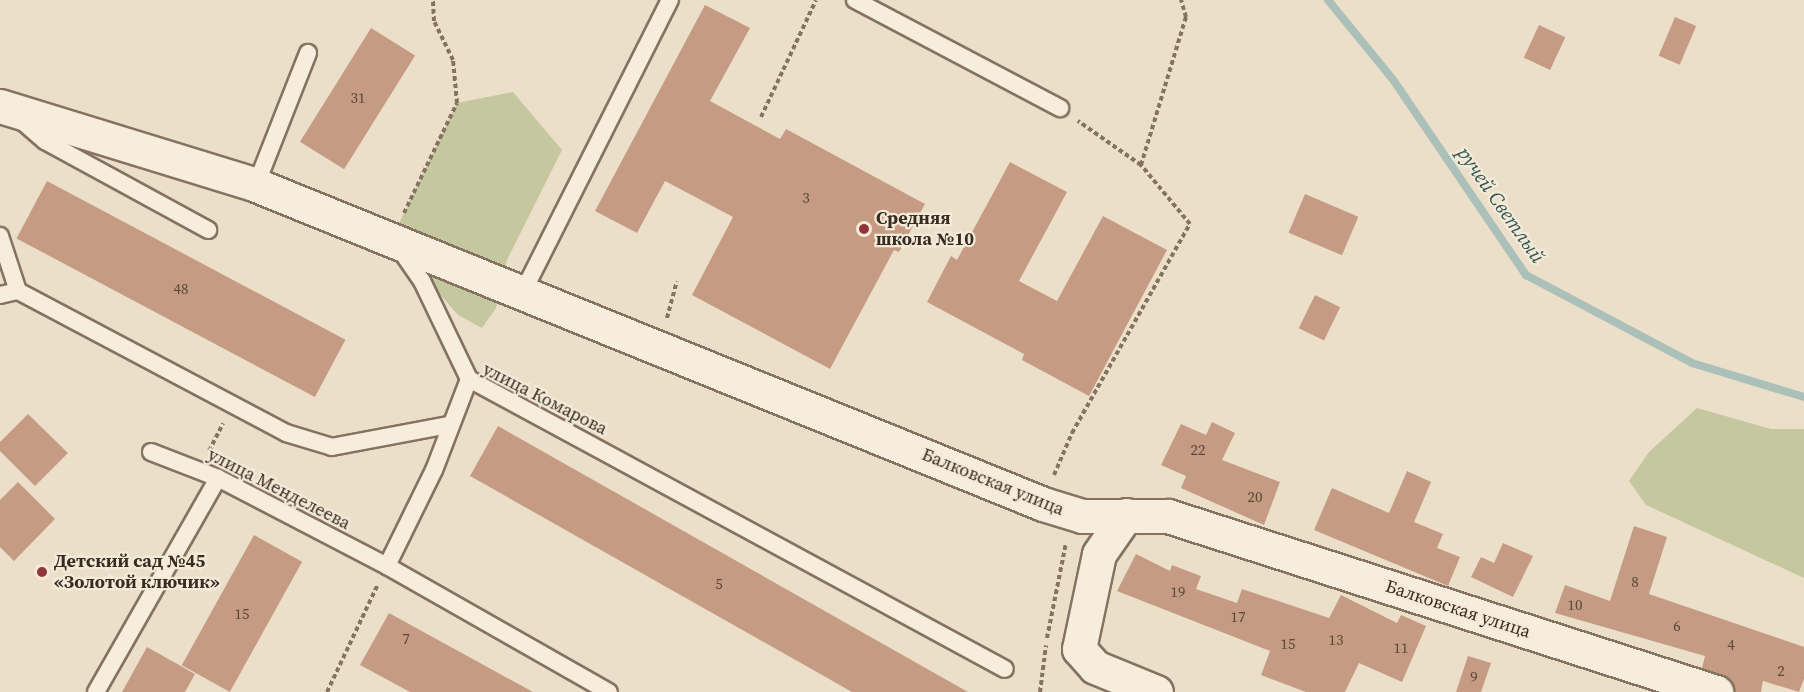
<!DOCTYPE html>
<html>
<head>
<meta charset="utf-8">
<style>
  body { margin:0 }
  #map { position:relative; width:1804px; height:692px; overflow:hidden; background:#ebdfca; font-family:"Source Serif 4",serif }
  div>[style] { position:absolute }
  .green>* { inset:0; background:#c5c89e }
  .stream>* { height:8px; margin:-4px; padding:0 4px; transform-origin:4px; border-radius:4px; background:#aac0b8 }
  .building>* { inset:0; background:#c59c83; transform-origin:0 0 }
  .path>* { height:4px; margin-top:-2px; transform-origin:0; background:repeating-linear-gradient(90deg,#867260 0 4.5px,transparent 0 7.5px) }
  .roads { filter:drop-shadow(2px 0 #867260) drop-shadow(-2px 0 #867260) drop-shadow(0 2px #867260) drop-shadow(0 -2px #867260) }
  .service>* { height:16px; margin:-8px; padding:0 8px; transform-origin:8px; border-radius:8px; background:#f6eddc }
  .minor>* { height:33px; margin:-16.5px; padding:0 16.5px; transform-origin:16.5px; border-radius:16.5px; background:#f6eddc }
  .dots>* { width:16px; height:16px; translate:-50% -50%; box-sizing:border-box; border:3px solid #f3ead8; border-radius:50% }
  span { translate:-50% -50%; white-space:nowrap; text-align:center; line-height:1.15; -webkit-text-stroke:4.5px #f3ead8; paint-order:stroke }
  .number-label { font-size:15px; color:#5b473a }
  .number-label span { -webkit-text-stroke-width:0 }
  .poi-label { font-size:18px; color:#382b22; font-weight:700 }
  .left { translate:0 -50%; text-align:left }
  .street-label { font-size:18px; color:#382b22 }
  .water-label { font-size:20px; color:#325652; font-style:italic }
</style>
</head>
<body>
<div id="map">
  <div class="green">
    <div style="clip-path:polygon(513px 92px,562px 150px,507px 260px,496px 308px,482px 328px,458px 315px,392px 238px,457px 103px)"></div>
    <div style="clip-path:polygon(1697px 408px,1771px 429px,1804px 429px,1804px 578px,1646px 505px,1629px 481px,1649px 452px)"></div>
  </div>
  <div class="stream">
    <div style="left:1328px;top:0;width:104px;rotate:50.8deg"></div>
    <div style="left:1394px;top:81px;width:235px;rotate:55.8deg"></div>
    <div style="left:1526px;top:275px;width:188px;rotate:27.9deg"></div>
    <div style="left:1692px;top:363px;width:117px;rotate:16.9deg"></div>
  </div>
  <div class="building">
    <div style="clip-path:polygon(705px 5px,750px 28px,710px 101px,780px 139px,786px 129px,925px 204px,899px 252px,894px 250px,830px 369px,692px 295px,733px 217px,665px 181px,637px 233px,595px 211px)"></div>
    <div style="left:1675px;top:17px;width:23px;height:42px;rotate:23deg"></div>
    <div style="left:1539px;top:25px;width:29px;height:36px;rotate:25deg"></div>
    <div style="left:371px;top:28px;width:52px;height:134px;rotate:32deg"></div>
    <div style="clip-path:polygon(1010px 162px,1067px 192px,1019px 281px,1057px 301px,1103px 216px,1167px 250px,1089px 396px,1022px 360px,1024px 354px,927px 302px,951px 256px,957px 260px)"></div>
    <div style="left:47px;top:181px;width:338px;height:65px;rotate:28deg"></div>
    <div style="left:1305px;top:194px;width:58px;height:42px;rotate:23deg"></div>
    <div style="left:1315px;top:295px;width:28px;height:37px;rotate:26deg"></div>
    <div style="clip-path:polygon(28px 414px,68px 453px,35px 486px,0 451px,0 442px)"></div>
    <div style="clip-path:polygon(1212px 422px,1235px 433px,1222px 460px,1280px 482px,1264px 525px,1181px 488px,1186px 476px,1161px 465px,1181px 424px,1206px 435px)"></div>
    <div style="clip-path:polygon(498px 426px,968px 692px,852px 692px,470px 476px)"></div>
    <div style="clip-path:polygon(1407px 471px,1431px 482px,1414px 522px,1443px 534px,1437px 548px,1460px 557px,1448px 586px,1314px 530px,1332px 488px,1389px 513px)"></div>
    <div style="clip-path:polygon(18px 482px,55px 519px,14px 561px,0 547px,0 500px)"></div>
    <div style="clip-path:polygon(1634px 526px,1667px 537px,1649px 594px,1804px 647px,1804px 679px,1799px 692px,1763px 681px,1761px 692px,1734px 692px,1729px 679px,1702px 668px,1705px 656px,1555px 613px,1565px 585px,1610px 601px)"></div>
    <div style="left:254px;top:535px;width:55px;height:149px;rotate:29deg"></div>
    <div style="clip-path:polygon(1503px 543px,1533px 556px,1513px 597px,1471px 577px,1481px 557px,1494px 563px)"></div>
    <div style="clip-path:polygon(1136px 554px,1170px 571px,1172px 565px,1201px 576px,1196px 589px,1237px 603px,1242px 589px,1329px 618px,1341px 595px,1397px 623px,1401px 615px,1426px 626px,1402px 682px,1359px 663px,1345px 692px,1306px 692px,1261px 675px,1270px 651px,1117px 591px)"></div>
    <div style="clip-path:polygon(389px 613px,533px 692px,410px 692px,360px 665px)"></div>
    <div style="clip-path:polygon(147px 647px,195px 674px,185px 692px,122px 692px)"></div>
    <div style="clip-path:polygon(1468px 656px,1491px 663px,1481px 692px,1456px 692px)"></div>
  </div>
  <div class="path">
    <div style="left:761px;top:117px;width:129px;rotate:-64.8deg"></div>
    <div style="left:1141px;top:165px;width:155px;rotate:-73.1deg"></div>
    <div style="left:1186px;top:17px;width:18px;rotate:-106deg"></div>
    <div style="left:404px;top:213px;width:122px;rotate:-64.3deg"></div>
    <div style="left:457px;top:103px;width:43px;rotate:-95.3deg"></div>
    <div style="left:453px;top:60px;width:43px;rotate:-116deg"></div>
    <div style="left:434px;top:21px;width:21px;rotate:-93deg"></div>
    <div style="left:667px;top:318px;width:38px;rotate:-75deg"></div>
    <div style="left:209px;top:451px;width:31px;rotate:-63deg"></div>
    <div style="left:1054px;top:475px;width:46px;rotate:-66.8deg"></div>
    <div style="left:1072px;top:433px;width:240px;rotate:-60.6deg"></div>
    <div style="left:1190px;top:224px;width:77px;rotate:-129.7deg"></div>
    <div style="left:1141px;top:165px;width:77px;rotate:-145.1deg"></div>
    <div style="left:1047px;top:638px;width:97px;rotate:-78.7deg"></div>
    <div style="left:327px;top:692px;width:119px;rotate:-64.7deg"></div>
    <div style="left:1040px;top:692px;width:47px;rotate:-82.7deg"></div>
  </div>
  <div class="roads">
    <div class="service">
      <div style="left:855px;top:0;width:232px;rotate:27.8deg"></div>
      <div style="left:23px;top:122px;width:29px;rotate:41deg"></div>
      <div style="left:45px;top:141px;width:186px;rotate:28.6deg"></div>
      <div style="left:256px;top:185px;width:142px;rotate:-68.5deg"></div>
      <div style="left:0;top:236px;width:58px;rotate:71.9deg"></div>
      <div style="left:18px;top:291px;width:303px;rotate:27.9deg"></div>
      <div style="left:286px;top:433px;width:48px;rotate:16.9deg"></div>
      <div style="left:332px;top:447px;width:118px;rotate:-10.7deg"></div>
      <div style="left:399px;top:248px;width:40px;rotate:55.1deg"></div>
      <div style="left:422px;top:281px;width:109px;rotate:64.4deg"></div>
      <div style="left:522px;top:294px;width:329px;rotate:-63.3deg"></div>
      <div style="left:0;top:295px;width:18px;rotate:-13deg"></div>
      <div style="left:469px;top:379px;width:609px;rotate:28.42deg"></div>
      <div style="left:469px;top:379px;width:97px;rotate:111deg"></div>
      <div style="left:434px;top:470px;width:107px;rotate:116.1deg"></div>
      <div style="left:387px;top:566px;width:255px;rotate:29.6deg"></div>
      <div style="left:151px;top:452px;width:72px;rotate:21.2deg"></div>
      <div style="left:218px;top:478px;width:191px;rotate:27.5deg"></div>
      <div style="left:96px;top:692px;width:246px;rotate:-60.3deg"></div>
    </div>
    <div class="minor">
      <div style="left:0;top:106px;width:268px;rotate:17.1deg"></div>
      <div style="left:256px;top:185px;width:849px;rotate:22.06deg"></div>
      <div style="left:1043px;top:504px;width:41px;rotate:17.1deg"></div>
      <div style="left:1082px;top:516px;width:86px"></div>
      <div style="left:1168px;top:516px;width:576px;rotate:17.81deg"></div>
      <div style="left:1126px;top:515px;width:47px;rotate:124.7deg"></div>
      <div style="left:1099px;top:554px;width:97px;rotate:101.9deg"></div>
      <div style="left:1079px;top:649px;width:24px;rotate:48deg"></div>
      <div style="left:1095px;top:667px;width:66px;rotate:22.3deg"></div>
    </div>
  </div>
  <div class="dots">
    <div style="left:864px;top:229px;background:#90353a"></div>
    <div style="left:42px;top:572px;background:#90353a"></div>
  </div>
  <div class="number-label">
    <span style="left:358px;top:98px">31</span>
    <span style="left:806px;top:198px">3</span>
    <span style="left:181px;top:289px">48</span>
    <span style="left:1198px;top:450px">22</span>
    <span style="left:1255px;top:497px">20</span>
    <span style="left:1635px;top:582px">8</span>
    <span style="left:719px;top:584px">5</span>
    <span style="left:1178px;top:592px">19</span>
    <span style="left:1575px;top:605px">10</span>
    <span style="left:242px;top:614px">15</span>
    <span style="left:1238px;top:617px">17</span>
    <span style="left:1677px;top:626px">6</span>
    <span style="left:406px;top:639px">7</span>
    <span style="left:1336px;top:640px">13</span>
    <span style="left:1288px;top:644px">15</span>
    <span style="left:1731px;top:645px">4</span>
    <span style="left:1401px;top:648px">11</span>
    <span style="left:1781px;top:671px">2</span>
    <span style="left:1474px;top:677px">9</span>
  </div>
  <div class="poi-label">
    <span class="left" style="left:876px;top:229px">Средняя<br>школа №10</span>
    <span class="left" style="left:54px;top:572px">Детский сад №45<br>«Золотой ключик»</span>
  </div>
  <div class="street-label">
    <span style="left:545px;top:399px;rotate:27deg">улица Комарова</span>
    <span style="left:993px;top:482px;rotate:22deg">Балковская улица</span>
    <span style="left:279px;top:489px;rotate:27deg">улица Менделеева</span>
    <span style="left:1458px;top:609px;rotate:18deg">Балковская улица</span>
  </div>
  <div class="water-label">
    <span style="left:1501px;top:205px;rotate:55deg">ручей Светлый</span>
  </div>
</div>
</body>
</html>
